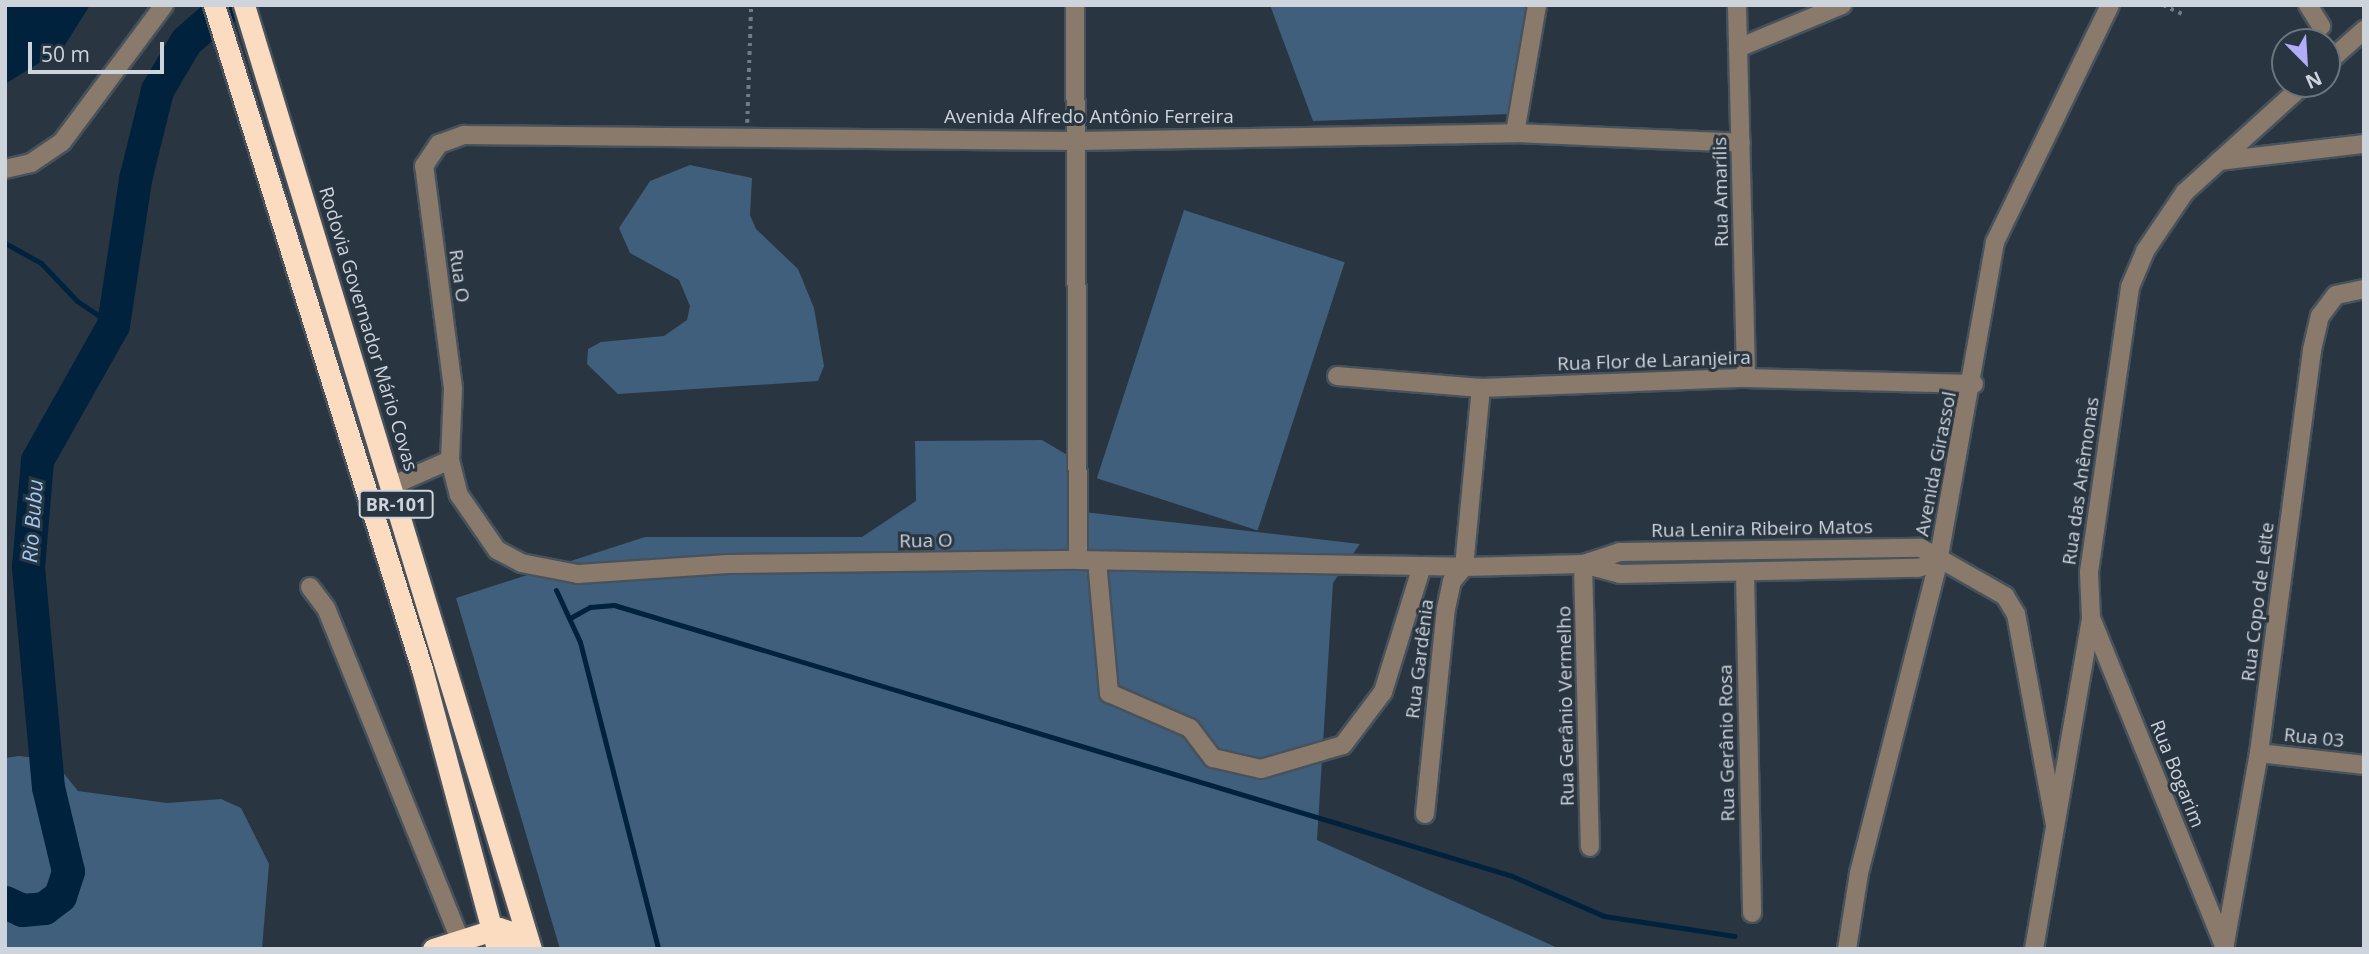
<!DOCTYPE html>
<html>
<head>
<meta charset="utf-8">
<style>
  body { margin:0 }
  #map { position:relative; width:2369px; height:954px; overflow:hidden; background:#293540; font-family:"Open Sans",sans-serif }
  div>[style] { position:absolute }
  .green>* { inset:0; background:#3f5f7c; transform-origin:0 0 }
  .water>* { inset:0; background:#01223d }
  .stream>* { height:5px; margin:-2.5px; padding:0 2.5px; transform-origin:2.5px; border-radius:2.5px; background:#01223d }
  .river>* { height:33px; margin:-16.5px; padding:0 16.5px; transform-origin:16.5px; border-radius:16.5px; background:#01223d }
  .path>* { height:3.5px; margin-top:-1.75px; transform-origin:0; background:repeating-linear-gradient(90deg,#727c85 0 3.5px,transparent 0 8.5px) }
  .roads { filter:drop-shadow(2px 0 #47525c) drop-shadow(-2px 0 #47525c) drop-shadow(0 2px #47525c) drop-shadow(0 -2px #47525c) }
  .minor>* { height:18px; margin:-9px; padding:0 9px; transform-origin:9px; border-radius:9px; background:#8a7a6c }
  .highway>* { height:21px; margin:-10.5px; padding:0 10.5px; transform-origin:10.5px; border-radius:10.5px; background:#fcdcc0 }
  span { translate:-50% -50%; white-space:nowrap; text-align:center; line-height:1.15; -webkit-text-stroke:6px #293540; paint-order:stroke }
  .shield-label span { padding:2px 5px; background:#293540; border:2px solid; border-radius:5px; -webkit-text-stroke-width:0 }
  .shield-label { font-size:18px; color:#cdd4db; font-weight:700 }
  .street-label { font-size:19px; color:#cdd4db }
  .water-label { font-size:21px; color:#9fcbf5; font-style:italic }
  .frame { position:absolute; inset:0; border:7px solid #cdd4db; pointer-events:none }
  .north { position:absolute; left:2271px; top:28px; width:70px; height:70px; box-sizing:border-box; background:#293540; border:2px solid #6b757e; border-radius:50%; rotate:156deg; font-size:19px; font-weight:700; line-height:28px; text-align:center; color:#cdd4db }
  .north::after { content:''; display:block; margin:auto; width:24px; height:32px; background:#b2adf9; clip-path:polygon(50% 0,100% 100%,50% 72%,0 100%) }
  .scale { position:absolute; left:28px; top:42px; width:136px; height:32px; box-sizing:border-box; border:4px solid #cdd4db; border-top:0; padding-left:9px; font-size:21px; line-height:24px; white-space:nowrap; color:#cdd4db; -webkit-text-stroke:5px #293540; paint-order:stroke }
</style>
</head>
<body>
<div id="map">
  <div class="green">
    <div style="clip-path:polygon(1270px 5px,1529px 5px,1512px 114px,1313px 121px)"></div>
    <div style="clip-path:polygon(690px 165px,752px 178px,750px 215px,756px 229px,798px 269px,814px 308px,824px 366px,818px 381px,618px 394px,587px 364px,588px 349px,601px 342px,664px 336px,687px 320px,690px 306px,679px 280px,630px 253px,619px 228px,650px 181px)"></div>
    <div style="left:1184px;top:210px;width:169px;height:282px;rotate:18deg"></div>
    <div style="clip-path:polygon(1042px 440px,1086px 466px,1084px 512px,1360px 544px,1333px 583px,1317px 840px,1560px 949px,560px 949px,456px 598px,645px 537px,862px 537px,916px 501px,915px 441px)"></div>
    <div style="clip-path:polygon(19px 756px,53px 760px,78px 791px,167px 803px,221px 799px,241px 808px,269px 864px,262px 949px,5px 949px,5px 758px)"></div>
  </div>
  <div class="water">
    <div style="clip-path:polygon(5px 5px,90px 5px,63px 48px,5px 84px)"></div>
  </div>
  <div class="stream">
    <div style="left:5px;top:243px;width:41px;rotate:29.1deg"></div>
    <div style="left:41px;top:263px;width:52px;rotate:46.5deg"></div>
    <div style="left:77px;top:301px;width:43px;rotate:33.7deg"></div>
    <div style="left:556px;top:590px;width:57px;rotate:65.2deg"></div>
    <div style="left:580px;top:642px;width:317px;rotate:75.7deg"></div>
    <div style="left:570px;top:618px;width:23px;rotate:-29deg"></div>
    <div style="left:590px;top:607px;width:24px;rotate:-5deg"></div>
    <div style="left:614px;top:605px;width:938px;rotate:16.79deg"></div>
    <div style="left:1512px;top:876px;width:100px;rotate:23.5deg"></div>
    <div style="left:1604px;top:916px;width:132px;rotate:8.7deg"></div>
  </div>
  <div class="river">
    <div style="left:5px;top:902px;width:19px;rotate:25deg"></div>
    <div style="left:22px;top:910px;width:22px;rotate:-5deg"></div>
    <div style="left:44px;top:908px;width:20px;rotate:-37deg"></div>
    <div style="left:60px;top:896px;width:26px;rotate:-72deg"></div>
    <div style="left:68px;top:871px;width:86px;rotate:-103.4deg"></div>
    <div style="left:48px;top:787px;width:221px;rotate:-95.2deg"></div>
    <div style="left:28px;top:567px;width:107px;rotate:-85.2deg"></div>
    <div style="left:37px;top:460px;width:155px;rotate:-60.6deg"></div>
    <div style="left:113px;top:325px;width:148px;rotate:-81.4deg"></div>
    <div style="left:135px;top:179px;width:92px;rotate:-76.1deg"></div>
    <div style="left:157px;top:90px;width:57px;rotate:-59.4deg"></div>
    <div style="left:186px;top:41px;width:55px;rotate:-41.3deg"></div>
  </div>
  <div class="path">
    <div style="left:2163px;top:5px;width:21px;rotate:25deg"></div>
    <div style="left:747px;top:123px;width:118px;rotate:-88.1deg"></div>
  </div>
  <div class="roads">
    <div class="minor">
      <div style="left:1075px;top:5px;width:555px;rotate:89.69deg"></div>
      <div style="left:1737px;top:5px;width:373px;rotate:88.6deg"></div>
      <div style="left:2308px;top:5px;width:25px;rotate:58deg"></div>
      <div style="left:1738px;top:48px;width:113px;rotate:-22.5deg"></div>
      <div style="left:2327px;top:63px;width:50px;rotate:-41.7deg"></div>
      <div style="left:1515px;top:133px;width:130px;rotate:-80.2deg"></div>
      <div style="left:2219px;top:161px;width:146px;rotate:-6.7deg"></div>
      <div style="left:5px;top:169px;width:27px;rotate:-13deg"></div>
      <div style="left:31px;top:163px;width:37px;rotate:-34deg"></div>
      <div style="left:62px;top:142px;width:171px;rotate:-53.3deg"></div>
      <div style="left:1337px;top:376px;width:144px;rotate:4.8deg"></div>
      <div style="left:1481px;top:388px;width:265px;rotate:-2.2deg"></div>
      <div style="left:1746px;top:378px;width:228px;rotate:1.5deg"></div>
      <div style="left:450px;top:460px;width:36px;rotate:76deg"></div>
      <div style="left:459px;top:495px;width:67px;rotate:55.4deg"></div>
      <div style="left:497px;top:550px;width:27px;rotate:28deg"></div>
      <div style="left:521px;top:563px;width:58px;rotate:10.9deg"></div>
      <div style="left:578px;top:574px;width:150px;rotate:-3.8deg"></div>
      <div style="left:728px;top:564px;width:350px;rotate:-0.7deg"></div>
      <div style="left:1078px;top:560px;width:386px;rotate:1deg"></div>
      <div style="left:1464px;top:567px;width:119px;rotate:-1.4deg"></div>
      <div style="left:1583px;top:564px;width:38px;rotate:-18deg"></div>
      <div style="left:1619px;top:552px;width:302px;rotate:-0.8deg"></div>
      <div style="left:1921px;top:548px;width:97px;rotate:29.7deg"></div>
      <div style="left:2005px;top:596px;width:21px;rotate:59deg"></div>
      <div style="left:2016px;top:614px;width:214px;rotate:79.5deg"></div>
      <div style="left:391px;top:486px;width:64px;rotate:-23.8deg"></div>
      <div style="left:450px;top:460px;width:72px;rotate:-87.6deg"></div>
      <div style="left:453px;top:388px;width:224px;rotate:-97.4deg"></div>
      <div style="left:424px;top:166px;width:27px;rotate:-56deg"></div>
      <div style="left:439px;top:144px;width:27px;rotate:-20deg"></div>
      <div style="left:464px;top:135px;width:614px;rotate:0.56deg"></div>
      <div style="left:1078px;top:141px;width:437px;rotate:-1deg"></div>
      <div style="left:1515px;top:133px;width:226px;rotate:2.5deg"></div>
      <div style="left:1097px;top:561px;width:133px;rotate:84.8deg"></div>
      <div style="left:1109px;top:693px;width:88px;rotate:23.4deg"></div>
      <div style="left:1190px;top:728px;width:38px;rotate:53deg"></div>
      <div style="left:1213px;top:758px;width:49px;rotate:12.9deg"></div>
      <div style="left:1261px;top:769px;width:85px;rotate:-16.3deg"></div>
      <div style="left:1343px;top:745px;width:66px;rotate:-53deg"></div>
      <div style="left:1383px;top:692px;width:132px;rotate:-72.8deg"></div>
      <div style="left:1583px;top:564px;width:38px;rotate:15deg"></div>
      <div style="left:1620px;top:574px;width:298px;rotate:-1.2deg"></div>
      <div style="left:1918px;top:568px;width:21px;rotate:-17deg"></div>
      <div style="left:1583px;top:564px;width:283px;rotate:88.6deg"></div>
      <div style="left:1745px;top:573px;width:340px;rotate:88.8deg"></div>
      <div style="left:310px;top:587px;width:26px;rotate:53deg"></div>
      <div style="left:326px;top:608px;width:355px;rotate:68deg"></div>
      <div style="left:2091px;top:618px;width:353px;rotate:67.9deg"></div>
      <div style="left:2259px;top:753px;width:106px;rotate:6.5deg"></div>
      <div style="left:1425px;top:814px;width:206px;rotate:-84.2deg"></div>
      <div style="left:1446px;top:609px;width:29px;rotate:-78deg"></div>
      <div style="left:1452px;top:581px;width:18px;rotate:-49deg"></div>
      <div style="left:1464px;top:567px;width:180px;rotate:-84.6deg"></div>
      <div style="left:1847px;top:949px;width:77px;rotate:-81deg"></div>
      <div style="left:1859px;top:873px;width:321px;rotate:-75.7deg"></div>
      <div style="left:1938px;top:562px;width:325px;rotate:-79.9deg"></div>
      <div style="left:1995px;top:242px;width:263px;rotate:-64.1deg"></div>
      <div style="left:2034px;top:949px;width:336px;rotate:-80.2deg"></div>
      <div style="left:2091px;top:618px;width:46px;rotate:-92.5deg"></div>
      <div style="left:2089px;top:572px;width:288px;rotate:-81.8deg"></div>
      <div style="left:2130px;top:287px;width:39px;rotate:-67deg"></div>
      <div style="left:2145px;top:251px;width:71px;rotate:-55.9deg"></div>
      <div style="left:2185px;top:192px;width:161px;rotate:-42.2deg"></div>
      <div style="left:2224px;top:949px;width:199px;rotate:-79.9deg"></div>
      <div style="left:2259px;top:753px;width:406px;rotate:-82.5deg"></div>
      <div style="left:2312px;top:350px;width:35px;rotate:-77deg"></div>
      <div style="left:2320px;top:316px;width:26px;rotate:-53deg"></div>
      <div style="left:2336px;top:295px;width:29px;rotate:-12deg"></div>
    </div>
    <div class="highway">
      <div style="left:214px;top:5px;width:696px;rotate:72.61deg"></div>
      <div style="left:422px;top:669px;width:290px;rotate:75deg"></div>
      <div style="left:244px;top:5px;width:987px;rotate:73.09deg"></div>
      <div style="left:433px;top:949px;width:69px;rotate:-17.7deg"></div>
      <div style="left:499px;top:928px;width:13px;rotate:18deg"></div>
      <div style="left:511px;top:932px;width:19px;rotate:65deg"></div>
    </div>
  </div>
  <div class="shield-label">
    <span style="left:396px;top:504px">BR-101</span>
  </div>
  <div class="street-label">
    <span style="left:1089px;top:117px">Avenida Alfredo Antônio Ferreira</span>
    <span style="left:1721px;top:192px;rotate:-91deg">Rua Amarílis</span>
    <span style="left:459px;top:276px;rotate:82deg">Rua O</span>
    <span style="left:368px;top:329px;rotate:73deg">Rodovia Governador Mário Covas</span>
    <span style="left:1654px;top:361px;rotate:-2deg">Rua Flor de Laranjeira</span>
    <span style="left:1936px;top:464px;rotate:-79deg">Avenida Girassol</span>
    <span style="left:2081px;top:481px;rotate:-82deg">Rua das Anêmonas</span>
    <span style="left:1762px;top:529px;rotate:-1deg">Rua Lenira Ribeiro Matos</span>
    <span style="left:926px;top:541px;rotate:-1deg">Rua O</span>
    <span style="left:2258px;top:602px;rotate:-83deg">Rua Copo de Leite</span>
    <span style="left:1420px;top:659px;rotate:-83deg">Rua Gardênia</span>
    <span style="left:1566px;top:706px;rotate:-91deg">Rua Gerânio Vermelho</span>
    <span style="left:2314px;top:738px;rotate:6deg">Rua 03</span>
    <span style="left:1727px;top:743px;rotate:-91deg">Rua Gerânio Rosa</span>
    <span style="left:2177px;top:774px;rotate:68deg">Rua Bogarim</span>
  </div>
  <div class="water-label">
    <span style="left:32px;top:521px;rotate:-86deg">Rio Bubu</span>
  </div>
  <div class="frame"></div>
  <div class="north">N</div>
  <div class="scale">50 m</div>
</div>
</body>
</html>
